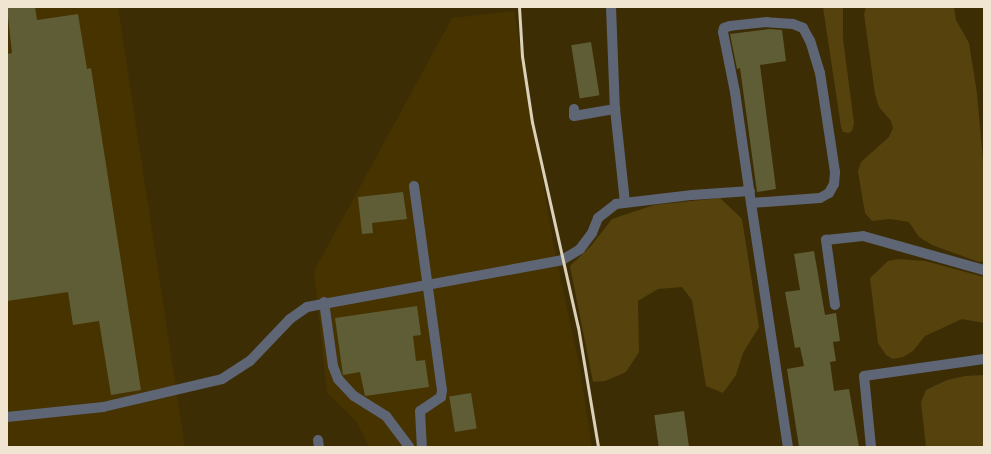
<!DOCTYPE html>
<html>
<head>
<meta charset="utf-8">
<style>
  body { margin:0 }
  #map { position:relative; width:991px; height:454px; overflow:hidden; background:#3d2d05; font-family:Lora,serif }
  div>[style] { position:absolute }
  .built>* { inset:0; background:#463300 }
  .green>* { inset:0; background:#56420d }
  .building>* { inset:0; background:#5f5d35; transform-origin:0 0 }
  .minor>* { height:10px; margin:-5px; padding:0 5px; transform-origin:5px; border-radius:5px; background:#5e6575 }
  .rail>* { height:3px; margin:-1.5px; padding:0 1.5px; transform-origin:1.5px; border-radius:1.5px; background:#dbd0b9 }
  span { translate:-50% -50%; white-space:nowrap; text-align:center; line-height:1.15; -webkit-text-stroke:4px #332300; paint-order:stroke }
  .frame { position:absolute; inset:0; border:8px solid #efe5d0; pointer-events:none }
</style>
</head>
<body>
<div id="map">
  <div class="built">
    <div style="clip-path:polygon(22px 7px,118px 7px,185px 447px,7px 447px,7px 9px)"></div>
    <div style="clip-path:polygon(514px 11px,554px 248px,580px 368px,592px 447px,369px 447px,356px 421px,327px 393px,314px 271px,452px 18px)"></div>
  </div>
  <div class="green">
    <div style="clip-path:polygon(823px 7px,843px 7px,843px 39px,854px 123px,852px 131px,849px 133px,843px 132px,841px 127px)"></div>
    <div style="clip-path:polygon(866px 7px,954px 7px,956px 20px,969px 43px,977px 93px,984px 173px,984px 261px,979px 262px,932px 245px,919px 237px,909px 222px,890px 219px,872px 221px,865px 213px,858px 171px,861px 162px,889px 137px,893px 128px,891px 121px,879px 107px,875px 94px,864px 14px)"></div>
    <div style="clip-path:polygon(720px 198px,742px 219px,759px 327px,743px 353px,736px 375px,723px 393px,706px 386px,692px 300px,682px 287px,658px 289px,638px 301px,639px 352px,626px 372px,605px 381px,593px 382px,570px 266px,591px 246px,612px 219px,654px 205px)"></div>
    <div style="clip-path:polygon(898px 259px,925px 261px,984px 277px,984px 323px,962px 319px,925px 336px,913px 351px,903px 357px,893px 359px,886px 355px,878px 343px,870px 278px,888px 261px)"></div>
    <div style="clip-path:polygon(984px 375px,984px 447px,926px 447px,921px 402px,926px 390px,947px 380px,965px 376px)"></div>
  </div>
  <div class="building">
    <div style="clip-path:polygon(35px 7px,37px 20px,78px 14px,87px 69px,91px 68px,141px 390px,111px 395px,99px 321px,73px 325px,68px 292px,7px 301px,7px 54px,12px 53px,7px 8px)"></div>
    <div style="clip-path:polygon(770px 29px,782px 30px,786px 61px,760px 65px,776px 189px,757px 192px,740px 68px,737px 69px,730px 34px)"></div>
    <div style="left:591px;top:42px;width:54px;height:20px;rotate:81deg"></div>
    <div style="clip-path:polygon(403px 192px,407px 219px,372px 223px,373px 233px,362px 234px,358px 197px)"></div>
    <div style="clip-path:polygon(814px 251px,825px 315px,836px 313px,840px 341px,833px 342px,836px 361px,830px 362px,834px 391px,849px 389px,859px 447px,799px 447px,787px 369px,804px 366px,800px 347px,795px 348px,785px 292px,800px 290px,794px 254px)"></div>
    <div style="clip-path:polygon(417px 306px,421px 335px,413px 336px,416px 361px,425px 360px,429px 387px,365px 396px,360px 372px,343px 375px,335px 318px)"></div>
    <div style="left:471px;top:393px;width:36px;height:22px;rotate:81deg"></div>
    <div style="left:684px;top:411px;width:36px;height:30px;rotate:82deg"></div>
  </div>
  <div class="minor">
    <div style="left:611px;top:7px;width:102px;rotate:87.8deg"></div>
    <div style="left:615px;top:109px;width:94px;rotate:83.9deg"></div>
    <div style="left:574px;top:109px;width:7px;rotate:90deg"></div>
    <div style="left:574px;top:116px;width:42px;rotate:-9.7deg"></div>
    <div style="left:414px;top:186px;width:206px;rotate:82.2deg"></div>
    <div style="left:442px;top:390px;width:7px;rotate:98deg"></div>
    <div style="left:441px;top:397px;width:25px;rotate:146deg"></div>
    <div style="left:420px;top:411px;width:36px;rotate:87deg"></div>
    <div style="left:751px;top:203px;width:69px;rotate:-4.1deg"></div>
    <div style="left:820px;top:198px;width:10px;rotate:-29deg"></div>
    <div style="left:829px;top:193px;width:10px;rotate:-61deg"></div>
    <div style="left:834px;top:184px;width:12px;rotate:-85deg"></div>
    <div style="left:835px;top:172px;width:100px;rotate:-98.6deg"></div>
    <div style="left:820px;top:73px;width:34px;rotate:-107deg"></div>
    <div style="left:810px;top:41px;width:15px;rotate:-118deg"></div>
    <div style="left:803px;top:28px;width:11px;rotate:-158deg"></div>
    <div style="left:793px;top:24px;width:26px;rotate:-176deg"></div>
    <div style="left:767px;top:22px;width:37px;rotate:174deg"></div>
    <div style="left:730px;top:26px;width:6px;rotate:162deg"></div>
    <div style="left:724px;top:28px;width:4px;rotate:104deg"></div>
    <div style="left:723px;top:32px;width:61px;rotate:78.7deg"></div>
    <div style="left:735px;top:92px;width:112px;rotate:81.8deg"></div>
    <div style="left:751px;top:203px;width:247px;rotate:81.4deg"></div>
    <div style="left:324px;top:302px;width:65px;rotate:82deg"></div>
    <div style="left:333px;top:366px;width:14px;rotate:69deg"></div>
    <div style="left:338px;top:379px;width:23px;rotate:47deg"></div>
    <div style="left:354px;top:396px;width:38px;rotate:32deg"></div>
    <div style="left:386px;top:416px;width:39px;rotate:53deg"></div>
    <div style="left:835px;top:305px;width:66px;rotate:-97.9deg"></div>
    <div style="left:826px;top:240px;width:37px;rotate:-6deg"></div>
    <div style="left:863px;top:236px;width:126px;rotate:15.7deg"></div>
    <div style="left:7px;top:417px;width:97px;rotate:-5.9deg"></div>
    <div style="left:103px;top:407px;width:122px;rotate:-13.2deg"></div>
    <div style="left:222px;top:379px;width:33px;rotate:-33deg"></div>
    <div style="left:250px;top:361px;width:58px;rotate:-46.4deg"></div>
    <div style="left:290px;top:319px;width:21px;rotate:-35deg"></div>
    <div style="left:307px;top:307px;width:259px;rotate:-10.4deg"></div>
    <div style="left:562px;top:260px;width:21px;rotate:-31deg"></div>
    <div style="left:580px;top:249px;width:20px;rotate:-53deg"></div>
    <div style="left:592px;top:233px;width:16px;rotate:-68deg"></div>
    <div style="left:598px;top:218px;width:23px;rotate:-38deg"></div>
    <div style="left:616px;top:204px;width:77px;rotate:-6.8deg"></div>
    <div style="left:692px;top:195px;width:58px;rotate:-3.9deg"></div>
    <div style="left:318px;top:440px;width:7px;rotate:82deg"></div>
    <div style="left:871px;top:447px;width:71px;rotate:-95.6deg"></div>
    <div style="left:864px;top:376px;width:121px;rotate:-8.1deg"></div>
  </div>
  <div class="rail">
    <div style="left:519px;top:7px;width:49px;rotate:86.5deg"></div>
    <div style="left:522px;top:56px;width:67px;rotate:81.4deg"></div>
    <div style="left:532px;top:122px;width:210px;rotate:77.4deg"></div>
    <div style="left:578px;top:327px;width:122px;rotate:80.5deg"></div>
  </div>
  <div class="frame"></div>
</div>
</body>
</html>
